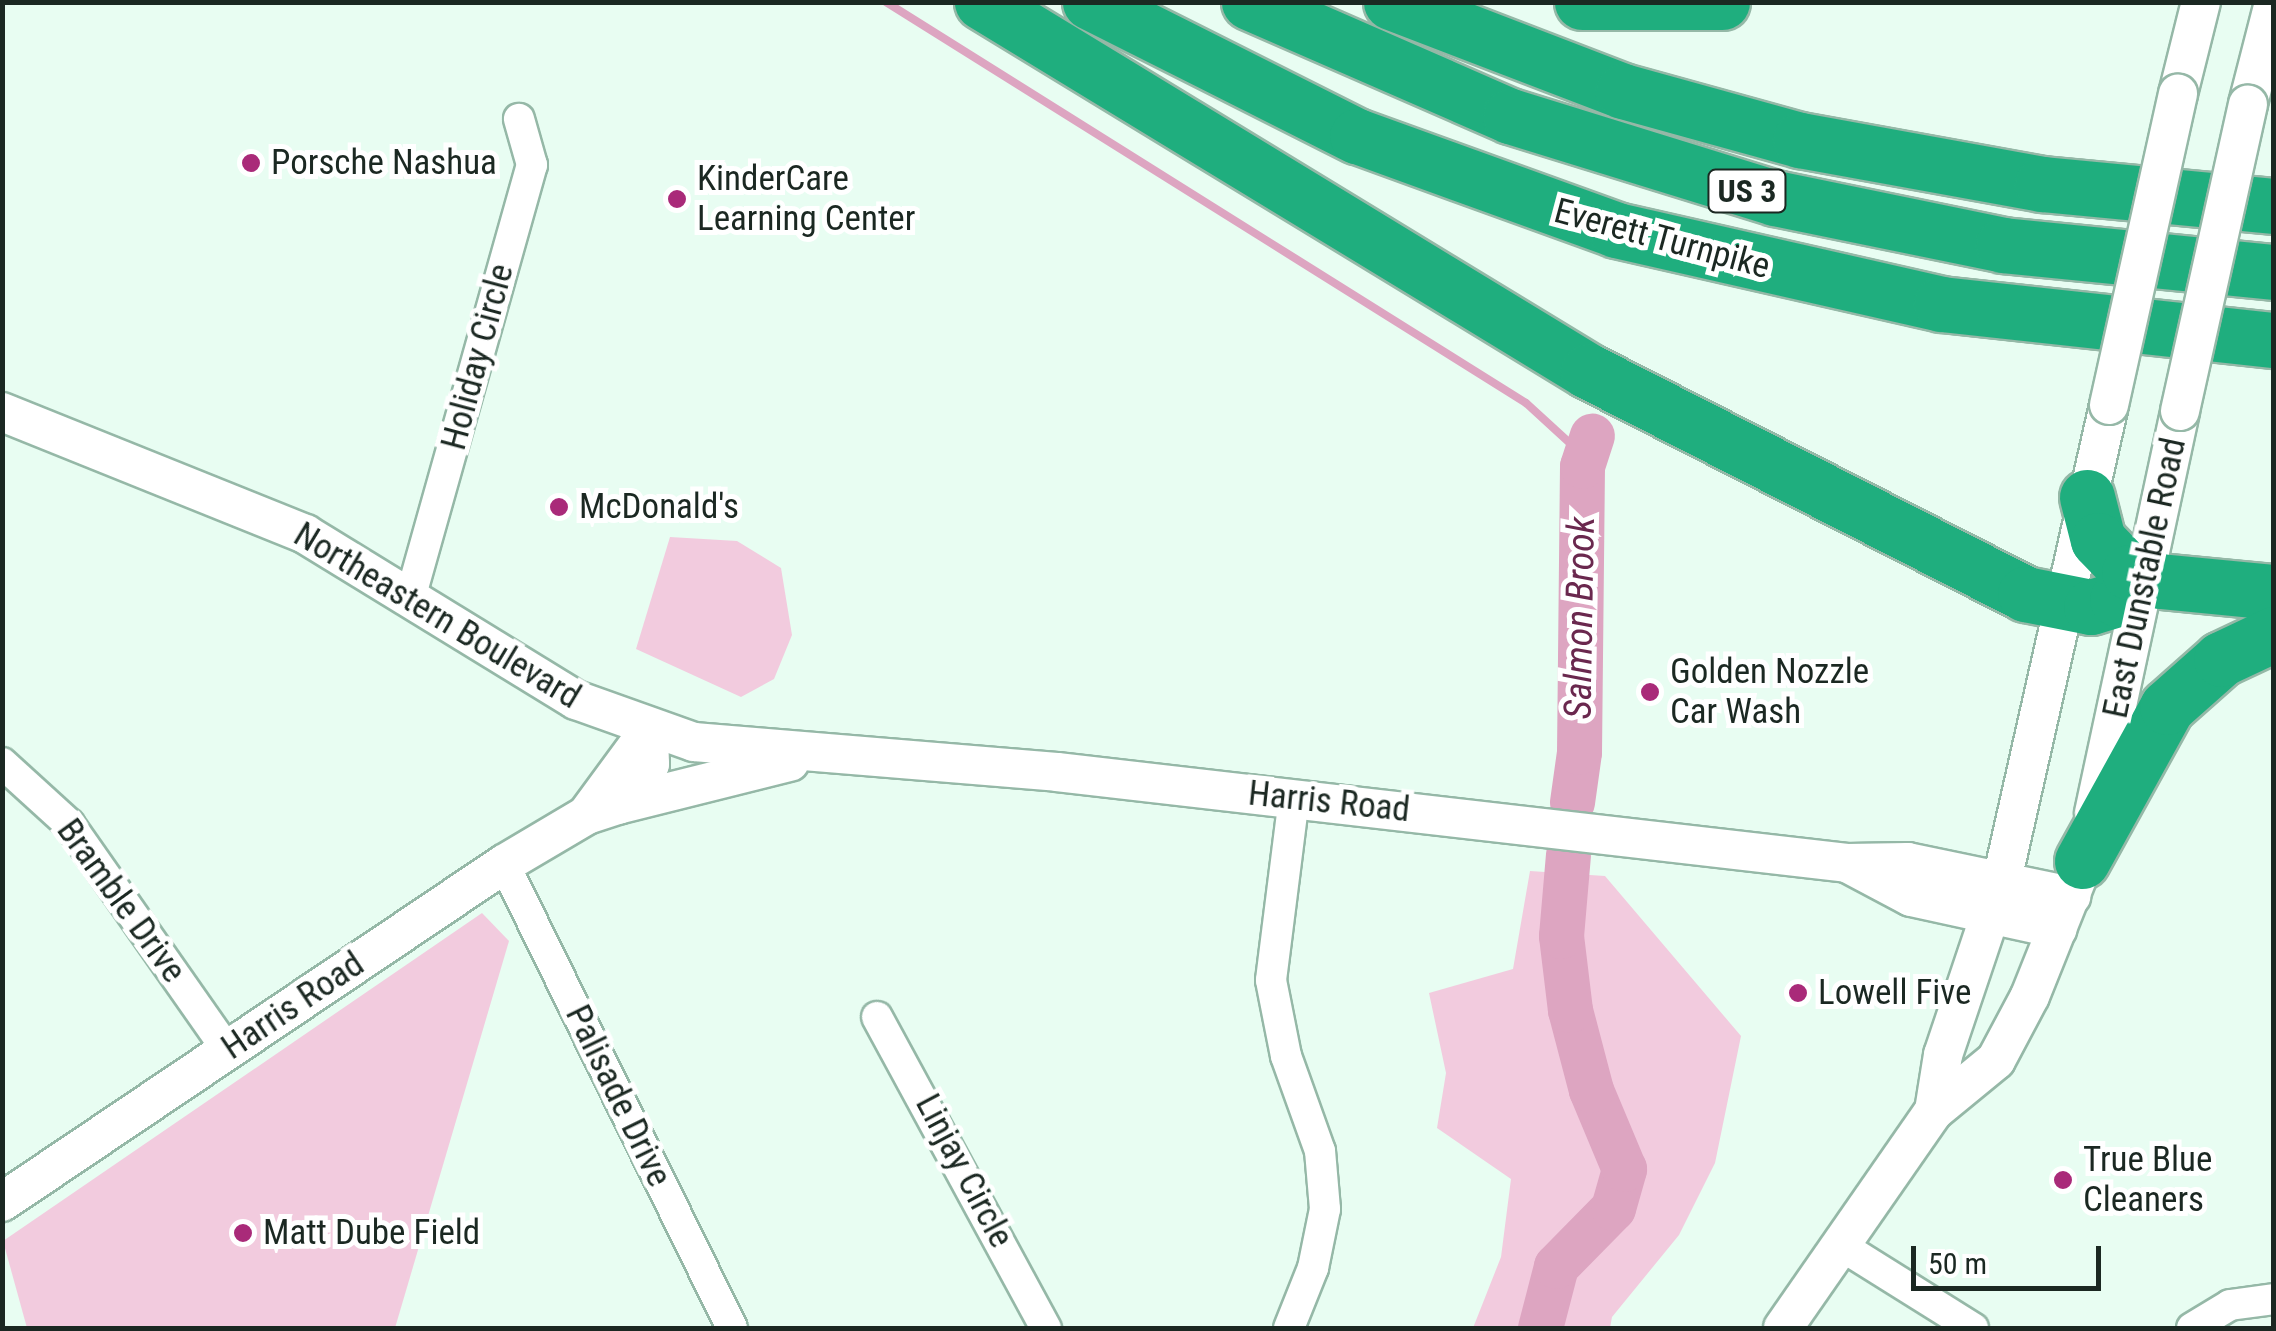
<!DOCTYPE html>
<html>
<head>
<meta charset="utf-8">
<style>
  body { margin:0 }
  #map { position:relative; width:2276px; height:1331px; overflow:hidden; background:#e8fdf2; font-family:"Roboto Condensed",sans-serif }
  div>[style] { position:absolute }
  .green>* { inset:0; background:#f2cbde }
  .stream>* { height:8px; margin:-4px; padding:0 4px; transform-origin:4px; border-radius:4px; background:#dda5c1 }
  .river>* { height:45px; margin:-22.5px; padding:0 22.5px; transform-origin:22.5px; border-radius:22.5px; background:#dda5c1 }
  .roads { filter:drop-shadow(2px 0 #95b8a7) drop-shadow(-2px 0 #95b8a7) drop-shadow(0 2px #95b8a7) drop-shadow(0 -2px #95b8a7) }
  .minor>* { height:30px; margin:-15px; padding:0 15px; transform-origin:15px; border-radius:15px; background:#fff }
  .tertiary>* { height:38px; margin:-19px; padding:0 19px; transform-origin:19px; border-radius:19px; background:#fff }
  .motorway>* { height:55px; margin:-27.5px; padding:0 27.5px; transform-origin:27.5px; border-radius:27.5px; background:#1fae7e }
  .bridges { filter:drop-shadow(2px 0 #95b8a7) drop-shadow(-2px 0 #95b8a7) drop-shadow(0 2px #95b8a7) drop-shadow(0 -2px #95b8a7) }
  .tertiary-bridge>* { height:38px; margin:-19px; padding:0 19px; transform-origin:19px; border-radius:19px; background:#fff }
  .dots>* { width:28px; height:28px; translate:-50% -50%; box-sizing:border-box; border:5px solid #fff; border-radius:50% }
  span { translate:-50% -50%; white-space:nowrap; text-align:center; line-height:1.15; -webkit-text-stroke:10px #fff; paint-order:stroke }
  .shield-label span { padding:2px 8px; background:#fff; border:2px solid; border-radius:8px; -webkit-text-stroke-width:0 }
  .shield-label { font-size:32px; color:#1b2822; font-weight:700 }
  .poi-label { font-size:35px; color:#1b2822 }
  .left { translate:0 -50%; text-align:left }
  .street-label { font-size:35px; color:#1b2822 }
  .water-label { font-size:38px; color:#6a284e; font-style:italic }
  .frame { position:absolute; inset:0; border:5px solid #1b2822; pointer-events:none }
  .scale { position:absolute; left:1911px; top:1246px; width:190px; height:45px; box-sizing:border-box; border:5px solid #1b2822; border-top:0; padding-left:12px; font-size:30px; line-height:35px; white-space:nowrap; color:#1b2822; -webkit-text-stroke:8px #fff; paint-order:stroke }
</style>
</head>
<body>
<div id="map">
  <div class="green">
    <div style="clip-path:polygon(670px 537px,737px 541px,781px 568px,792px 635px,774px 679px,741px 697px,636px 649px)"></div>
    <div style="clip-path:polygon(1530px 871px,1605px 876px,1741px 1036px,1715px 1163px,1679px 1235px,1612px 1317px,1610px 1328px,1473px 1328px,1501px 1257px,1511px 1179px,1437px 1128px,1446px 1073px,1429px 993px,1513px 969px)"></div>
    <div style="clip-path:polygon(482px 913px,509px 941px,395px 1328px,27px 1328px,3px 1241px)"></div>
  </div>
  <div class="stream">
    <div style="left:886px;top:2px;width:755px;rotate:32.07deg"></div>
    <div style="left:1526px;top:403px;width:77px;rotate:42.4deg"></div>
  </div>
  <div class="river">
    <div style="left:1572px;top:802px;width:50px;rotate:-82deg"></div>
    <div style="left:1579px;top:752px;width:286px;rotate:-89.4deg"></div>
    <div style="left:1582px;top:466px;width:32px;rotate:-72deg"></div>
    <div style="left:1540px;top:1328px;width:64px;rotate:-75.5deg"></div>
    <div style="left:1556px;top:1266px;width:81px;rotate:-45.5deg"></div>
    <div style="left:1613px;top:1208px;width:41px;rotate:-74.2deg"></div>
    <div style="left:1624px;top:1169px;width:86px;rotate:-112.7deg"></div>
    <div style="left:1591px;top:1090px;width:83px;rotate:-104.7deg"></div>
    <div style="left:1570px;top:1010px;width:75px;rotate:-96.9deg"></div>
    <div style="left:1561px;top:936px;width:82px;rotate:-85.1deg"></div>
  </div>
  <div class="roads">
    <div class="minor">
      <div style="left:411px;top:595px;width:447px;rotate:-74.3deg"></div>
      <div style="left:532px;top:165px;width:48px;rotate:-105.8deg"></div>
      <div style="left:2px;top:763px;width:91px;rotate:42.3deg"></div>
      <div style="left:69px;top:824px;width:276px;rotate:55deg"></div>
      <div style="left:504px;top:864px;width:517px;rotate:63.83deg"></div>
      <div style="left:877px;top:1017px;width:354px;rotate:61.5deg"></div>
      <div style="left:1840px;top:1245px;width:157px;rotate:32deg"></div>
      <div style="left:1289px;top:1328px;width:65px;rotate:-68.2deg"></div>
      <div style="left:1313px;top:1268px;width:60px;rotate:-78.5deg"></div>
      <div style="left:1325px;top:1209px;width:58px;rotate:-94.9deg"></div>
      <div style="left:1320px;top:1151px;width:101px;rotate:-109.7deg"></div>
      <div style="left:1286px;top:1056px;width:77px;rotate:-101.2deg"></div>
      <div style="left:1271px;top:980px;width:183px;rotate:-82.8deg"></div>
      <div style="left:2192px;top:1328px;width:44px;rotate:-31.2deg"></div>
      <div style="left:2230px;top:1305px;width:44px;rotate:-7.8deg"></div>
    </div>
    <div class="tertiary">
      <div style="left:2178px;top:94px;width:95px;rotate:-76deg"></div>
      <div style="left:2248px;top:104px;width:104px;rotate:-75.6deg"></div>
      <div style="left:2px;top:412px;width:327px;rotate:21.9deg"></div>
      <div style="left:305px;top:534px;width:318px;rotate:31.5deg"></div>
      <div style="left:576px;top:700px;width:125px;rotate:19.6deg"></div>
      <div style="left:694px;top:742px;width:364px;rotate:4.7deg"></div>
      <div style="left:1057px;top:772px;width:795px;rotate:6.57deg"></div>
      <div style="left:1847px;top:863px;width:61px;rotate:-0.9deg"></div>
      <div style="left:1908px;top:862px;width:167px;rotate:11.8deg"></div>
      <div style="left:621px;top:804px;width:174px;rotate:-14deg"></div>
      <div style="left:588px;top:813px;width:103px;rotate:-53.7deg"></div>
      <div style="left:2094px;top:813px;width:411px;rotate:-77.9deg"></div>
      <div style="left:1847px;top:863px;width:72px;rotate:28deg"></div>
      <div style="left:1911px;top:897px;width:150px;rotate:12.3deg"></div>
      <div style="left:1934px;top:1111px;width:57px;rotate:-80.9deg"></div>
      <div style="left:1943px;top:1055px;width:185px;rotate:-71.4deg"></div>
      <div style="left:2002px;top:880px;width:487px;rotate:-77.3deg"></div>
      <div style="left:2px;top:1202px;width:605px;rotate:-33.95deg"></div>
      <div style="left:504px;top:864px;width:96px;rotate:-30.6deg"></div>
      <div style="left:587px;top:815px;width:33px;rotate:-18deg"></div>
      <div style="left:618px;top:805px;width:52px;rotate:-52deg"></div>
      <div style="left:650px;top:764px;width:34px;rotate:-92deg"></div>
      <div style="left:1783px;top:1328px;width:264px;rotate:-55.2deg"></div>
      <div style="left:1934px;top:1111px;width:80px;rotate:-39.4deg"></div>
      <div style="left:1996px;top:1060px;width:72px;rotate:-62deg"></div>
      <div style="left:2030px;top:996px;width:129px;rotate:-68.2deg"></div>
    </div>
    <div class="motorway">
      <div style="left:982px;top:2px;width:710px;rotate:31.34deg"></div>
      <div style="left:1588px;top:371px;width:491px;rotate:27deg"></div>
      <div style="left:2025px;top:594px;width:67px;rotate:11.1deg"></div>
      <div style="left:2091px;top:607px;width:27px;rotate:-17deg"></div>
      <div style="left:2117px;top:599px;width:35px;rotate:-37deg"></div>
      <div style="left:1090px;top:2px;width:299px;rotate:26.7deg"></div>
      <div style="left:1357px;top:136px;width:276px;rotate:19.9deg"></div>
      <div style="left:1616px;top:230px;width:333px;rotate:12.8deg"></div>
      <div style="left:1941px;top:304px;width:335px;rotate:6.2deg"></div>
      <div style="left:1249px;top:2px;width:285px;rotate:23.6deg"></div>
      <div style="left:1510px;top:116px;width:277px;rotate:17.2deg"></div>
      <div style="left:1775px;top:198px;width:233px;rotate:11.6deg"></div>
      <div style="left:2003px;top:245px;width:272px;rotate:5.7deg"></div>
      <div style="left:1391px;top:2px;width:248px;rotate:21deg"></div>
      <div style="left:1623px;top:91px;width:184px;rotate:15.5deg"></div>
      <div style="left:1800px;top:140px;width:246px;rotate:10.3deg"></div>
      <div style="left:2042px;top:184px;width:233px;rotate:5.4deg"></div>
      <div style="left:1582px;top:2px;width:140px"></div>
      <div style="left:2087px;top:497px;width:44px;rotate:75.7deg"></div>
      <div style="left:2098px;top:540px;width:45px;rotate:45.9deg"></div>
      <div style="left:2129px;top:572px;width:32px;rotate:16deg"></div>
      <div style="left:2160px;top:581px;width:115px;rotate:5.5deg"></div>
      <div style="left:2082px;top:861px;width:176px;rotate:-61.1deg"></div>
      <div style="left:2167px;top:707px;width:72px;rotate:-41.6deg"></div>
      <div style="left:2221px;top:659px;width:59px;rotate:-25.3deg"></div>
    </div>
  </div>
  <div class="bridges">
    <div class="tertiary-bridge">
      <div style="left:2109px;top:405px;width:319px;rotate:-77.5deg"></div>
      <div style="left:2180px;top:411px;width:314px;rotate:-77.5deg"></div>
    </div>
  </div>
  <div class="dots">
    <div style="left:251px;top:163px;background:#a92a79"></div>
    <div style="left:677px;top:199px;background:#a92a79"></div>
    <div style="left:559px;top:507px;background:#a92a79"></div>
    <div style="left:1650px;top:692px;background:#a92a79"></div>
    <div style="left:1798px;top:993px;background:#a92a79"></div>
    <div style="left:2063px;top:1180px;background:#a92a79"></div>
    <div style="left:243px;top:1233px;background:#a92a79"></div>
  </div>
  <div class="shield-label">
    <span style="left:1747px;top:191px">US 3</span>
  </div>
  <div class="poi-label">
    <span class="left" style="left:271px;top:163px">Porsche Nashua</span>
    <span class="left" style="left:697px;top:199px">KinderCare<br>Learning Center</span>
    <span class="left" style="left:579px;top:507px">McDonald's</span>
    <span class="left" style="left:1670px;top:692px">Golden Nozzle<br>Car Wash</span>
    <span class="left" style="left:1818px;top:993px">Lowell Five</span>
    <span class="left" style="left:2083px;top:1180px">True Blue<br>Cleaners</span>
    <span class="left" style="left:263px;top:1233px">Matt Dube Field</span>
  </div>
  <div class="street-label">
    <span style="left:1662px;top:239px;rotate:15deg">Everett Turnpike</span>
    <span style="left:478px;top:357px;rotate:-75deg">Holiday Circle</span>
    <span style="left:2145px;top:578px;rotate:-78deg">East Dunstable Road</span>
    <span style="left:437px;top:616px;rotate:31deg">Northeastern Boulevard</span>
    <span style="left:1329px;top:802px;rotate:6deg">Harris Road</span>
    <span style="left:121px;top:901px;rotate:54deg">Bramble Drive</span>
    <span style="left:293px;top:1006px;rotate:-34deg">Harris Road</span>
    <span style="left:618px;top:1096px;rotate:64deg">Palisade Drive</span>
    <span style="left:964px;top:1171px;rotate:62deg">Linjay Circle</span>
  </div>
  <div class="water-label">
    <span style="left:1580px;top:618px;rotate:-89deg">Salmon Brook</span>
  </div>
  <div class="frame"></div>
  <div class="scale">50 m</div>
</div>
</body>
</html>
